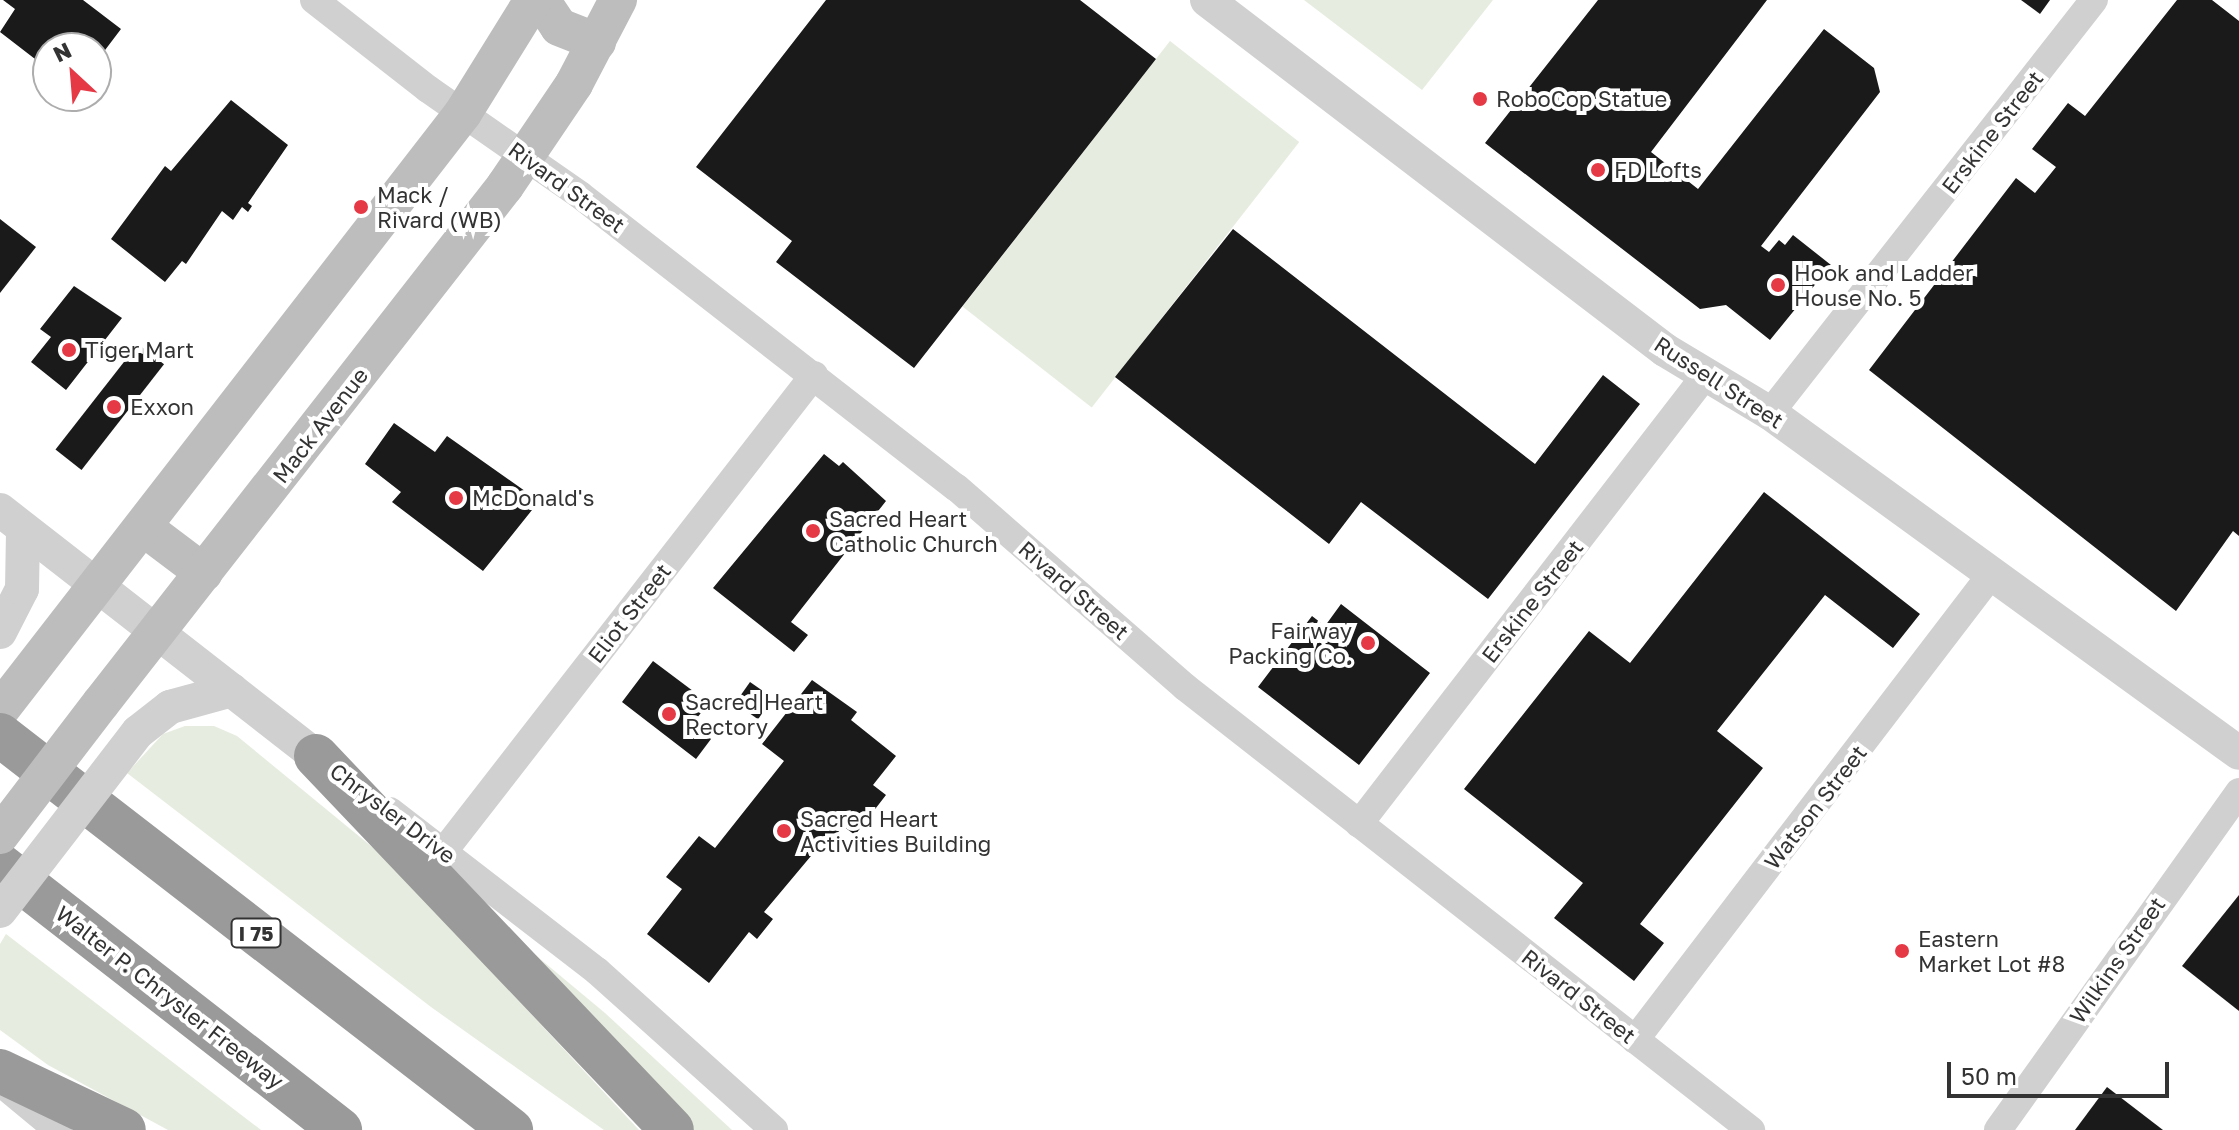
<!DOCTYPE html>
<html>
<head>
<meta charset="utf-8">
<style>
  body { margin:0 }
  #map { position:relative; width:2239px; height:1130px; overflow:hidden; background:#fff; font-family:"Golos Text",sans-serif }
  div>[style] { position:absolute }
  .green>* { inset:0; background:#e6ecdf; transform-origin:0 0 }
  .building>* { inset:0; background:#1a1a1a; transform-origin:0 0 }
  .minor>* { height:28px; margin:-14px; padding:0 14px; transform-origin:14px; border-radius:14px; background:#d0d0d0 }
  .tertiary>* { height:34px; margin:-17px; padding:0 17px; transform-origin:17px; border-radius:17px; background:#d0d0d0 }
  .secondary>* { height:38px; margin:-19px; padding:0 19px; transform-origin:19px; border-radius:19px; background:#bdbdbd }
  .motorway>* { height:44px; margin:-22px; padding:0 22px; transform-origin:22px; border-radius:22px; background:#9a9a9a }
  .tertiary-bridge>* { height:34px; margin:-17px; padding:0 17px; transform-origin:17px; border-radius:17px; background:#d0d0d0 }
  .secondary-bridge>* { height:38px; margin:-19px; padding:0 19px; transform-origin:19px; border-radius:19px; background:#bdbdbd }
  .dots>* { width:22px; height:22px; translate:-50% -50%; box-sizing:border-box; border:4px solid #fff; border-radius:50% }
  span { translate:-50% -50%; white-space:nowrap; text-align:center; line-height:1.15; -webkit-text-stroke:8px #fff; paint-order:stroke }
  .shield-label span { padding:2px 6px; background:#fff; border:2px solid; border-radius:6px; -webkit-text-stroke-width:0 }
  .shield-label { font-size:20px; color:#333; font-weight:700 }
  .poi-label { font-size:22px; color:#333 }
  .left { translate:0 -50%; text-align:left }
  .right { translate:-100% -50%; text-align:right }
  .street-label { font-size:22px; color:#333 }
  .north { position:absolute; left:32px; top:32px; width:80px; height:80px; box-sizing:border-box; background:#fff; border:2px solid #adadad; border-radius:50%; rotate:334deg; font-size:22px; font-weight:700; line-height:32px; text-align:center; color:#333 }
  .north::after { content:''; display:block; margin:auto; width:28px; height:36px; background:#e63946; clip-path:polygon(50% 0,100% 100%,50% 72%,0 100%) }
  .scale { position:absolute; left:1947px; top:1062px; width:222px; height:36px; box-sizing:border-box; border:4px solid #333; border-top:0; padding-left:10px; font-size:24px; line-height:28px; white-space:nowrap; color:#333; -webkit-text-stroke:6px #fff; paint-order:stroke }
</style>
</head>
<body>
<div id="map">
  <div class="green">
    <div style="clip-path:polygon(1304px 0,1493px 0,1422px 90px)"></div>
    <div style="left:1170px;top:41px;width:164px;height:337px;rotate:38deg"></div>
    <div style="clip-path:polygon(185px 726px,214px 726px,237px 736px,388px 860px,639px 1130px,604px 1130px,431px 1007px,127px 773px,163px 734px)"></div>
    <div style="clip-path:polygon(6px 934px,261px 1130px,168px 1130px,48px 1065px,0 1030px,0 944px)"></div>
    <div style="clip-path:polygon(515px 938px,605px 1013px,732px 1130px,688px 1130px)"></div>
  </div>
  <div class="building">
    <div style="clip-path:polygon(3px 0,83px 0,121px 29px,96px 62px,96px 48px,48px 48px,48px 69px,0 32px,15px 9px)"></div>
    <div style="clip-path:polygon(826px 0,1080px 0,1156px 59px,914px 368px,776px 262px,792px 241px,696px 167px)"></div>
    <div style="clip-path:polygon(1598px 0,1767px 0,1651px 152px,1698px 189px,1824px 29px,1874px 68px,1880px 92px,1761px 246px,1769px 252px,1779px 240px,1785px 245px,1793px 235px,1831px 265px,1770px 340px,1726px 305px,1700px 309px,1485px 143px)"></div>
    <div style="clip-path:polygon(2021px 0,2050px 0,2040px 14px)"></div>
    <div style="clip-path:polygon(2177px 0,2212px 0,2239px 21px,2239px 536px,2233px 531px,2176px 611px,1869px 370px,2016px 178px,2035px 193px,2056px 167px,2032px 149px,2068px 103px,2085px 116px)"></div>
    <div style="clip-path:polygon(231px 100px,288px 145px,248px 203px,252px 206px,248px 212px,242px 207px,233px 220px,222px 211px,186px 264px,182px 261px,165px 282px,111px 239px,165px 166px,171px 171px)"></div>
    <div style="clip-path:polygon(0 219px,36px 247px,0 293px)"></div>
    <div style="clip-path:polygon(1233px 229px,1535px 464px,1603px 375px,1640px 404px,1488px 599px,1361px 502px,1329px 544px,1115px 377px)"></div>
    <div style="clip-path:polygon(74px 286px,122px 318px,66px 390px,31px 362px,51px 337px,40px 329px)"></div>
    <div style="left:138px;top:344px;width:33px;height:134px;rotate:38deg"></div>
    <div style="clip-path:polygon(394px 423px,435px 452px,447px 436px,532px 496px,532px 510px,483px 571px,392px 502px,401px 492px,365px 464px)"></div>
    <div style="clip-path:polygon(824px 454px,839px 466px,843px 462px,886px 501px,791px 622px,808px 635px,794px 652px,713px 588px)"></div>
    <div style="clip-path:polygon(1764px 492px,1920px 614px,1893px 648px,1825px 595px,1717px 731px,1763px 768px,1640px 924px,1664px 943px,1634px 981px,1554px 918px,1583px 883px,1464px 789px,1589px 631px,1630px 663px)"></div>
    <div style="clip-path:polygon(1341px 604px,1430px 673px,1359px 765px,1258px 687px,1312px 616px,1325px 626px)"></div>
    <div style="clip-path:polygon(653px 661px,709px 703px,692px 724px,711px 739px,696px 759px,622px 702px)"></div>
    <div style="clip-path:polygon(812px 680px,857px 712px,851px 720px,896px 756px,873px 785px,886px 795px,855px 835px,843px 826px,821px 854px,816px 850px,764px 912px,773px 919px,757px 939px,749px 932px,709px 983px,647px 934px,682px 889px,666px 877px,699px 836px,715px 848px,784px 761px,762px 744px)"></div>
    <div style="left:750px;top:682px;width:28px;height:26px;rotate:35deg"></div>
    <div style="clip-path:polygon(2239px 895px,2239px 1011px,2182px 966px)"></div>
    <div style="clip-path:polygon(2107px 1087px,2163px 1130px,2075px 1130px)"></div>
  </div>
  <div class="minor">
    <div style="left:314px;top:0;width:145px;rotate:38deg"></div>
    <div style="left:428px;top:89px;width:185px;rotate:34.9deg"></div>
    <div style="left:580px;top:195px;width:477px;rotate:37.9deg"></div>
    <div style="left:957px;top:488px;width:303px;rotate:41.1deg"></div>
    <div style="left:1185px;top:687px;width:719px;rotate:38.05deg"></div>
    <div style="left:1770px;top:413px;width:525px;rotate:-51.89deg"></div>
    <div style="left:390px;top:811px;width:262px;rotate:37.7deg"></div>
    <div style="left:597px;top:971px;width:238px;rotate:41.9deg"></div>
    <div style="left:1359px;top:824px;width:565px;rotate:-52.34deg"></div>
    <div style="left:444px;top:851px;width:603px;rotate:-52.14deg"></div>
    <div style="left:1635px;top:1040px;width:589px;rotate:-52.59deg"></div>
    <div style="left:7px;top:1088px;width:66px;rotate:39.5deg"></div>
    <div style="left:1998px;top:1130px;width:415px;rotate:-54.5deg"></div>
  </div>
  <div class="tertiary">
    <div style="left:1207px;top:0;width:576px;rotate:37.39deg"></div>
    <div style="left:1665px;top:350px;width:122px;rotate:31deg"></div>
    <div style="left:1770px;top:413px;width:579px;rotate:35.94deg"></div>
    <div style="left:0;top:510px;width:400px;rotate:37.9deg"></div>
    <div style="left:0;top:632px;width:48px;rotate:-62.9deg"></div>
    <div style="left:22px;top:589px;width:60px;rotate:-89deg"></div>
    <div style="left:138px;top:732px;width:41px;rotate:-38deg"></div>
    <div style="left:170px;top:707px;width:64px;rotate:-15.3deg"></div>
  </div>
  <div class="secondary">
    <div style="left:541px;top:0;width:32px;rotate:56deg"></div>
    <div style="left:559px;top:27px;width:41px;rotate:21.5deg"></div>
    <div style="left:143px;top:527px;width:76px;rotate:37deg"></div>
    <div style="left:101px;top:703px;width:656px;rotate:-51.99deg"></div>
    <div style="left:505px;top:186px;width:123px;rotate:-55.9deg"></div>
    <div style="left:574px;top:84px;width:95px;rotate:-62.4deg"></div>
    <div style="left:0;top:710px;width:755px;rotate:-52.2deg"></div>
    <div style="left:463px;top:113px;width:133px;rotate:-58.2deg"></div>
  </div>
  <div class="motorway">
    <div style="left:0;top:735px;width:646px;rotate:37.7deg"></div>
    <div style="left:316px;top:756px;width:516px;rotate:46.41deg"></div>
    <div style="left:0;top:865px;width:431px;rotate:37.9deg"></div>
    <div style="left:0;top:1071px;width:137px;rotate:25.4deg"></div>
  </div>
  <div class="tertiary-bridge">
    <div style="left:0;top:911px;width:226px;rotate:-52.4deg"></div>
  </div>
  <div class="secondary-bridge">
    <div style="left:0;top:835px;width:166px;rotate:-52.6deg"></div>
  </div>
  <div class="dots">
    <div style="left:1480px;top:99px;background:#e63946"></div>
    <div style="left:1598px;top:170px;background:#e63946"></div>
    <div style="left:361px;top:207px;background:#e63946"></div>
    <div style="left:1778px;top:285px;background:#e63946"></div>
    <div style="left:69px;top:350px;background:#e63946"></div>
    <div style="left:114px;top:407px;background:#e63946"></div>
    <div style="left:456px;top:498px;background:#e63946"></div>
    <div style="left:813px;top:531px;background:#e63946"></div>
    <div style="left:1368px;top:643px;background:#e63946"></div>
    <div style="left:669px;top:714px;background:#e63946"></div>
    <div style="left:784px;top:831px;background:#e63946"></div>
    <div style="left:1902px;top:951px;background:#e63946"></div>
  </div>
  <div class="shield-label">
    <span style="left:256px;top:933px">I 75</span>
  </div>
  <div class="poi-label">
    <span class="left" style="left:1496px;top:99px">RoboCop Statue</span>
    <span class="left" style="left:1614px;top:170px">FD Lofts</span>
    <span class="left" style="left:377px;top:207px">Mack /<br>Rivard (WB)</span>
    <span class="left" style="left:1794px;top:285px">Hook and Ladder<br>House No. 5</span>
    <span class="left" style="left:85px;top:350px">Tiger Mart</span>
    <span class="left" style="left:130px;top:407px">Exxon</span>
    <span class="left" style="left:472px;top:498px">McDonald's</span>
    <span class="left" style="left:829px;top:531px">Sacred Heart<br>Catholic Church</span>
    <span class="right" style="left:1352px;top:643px">Fairway<br>Packing Co.</span>
    <span class="left" style="left:685px;top:714px">Sacred Heart<br>Rectory</span>
    <span class="left" style="left:800px;top:831px">Sacred Heart<br>Activities Building</span>
    <span class="left" style="left:1918px;top:951px">Eastern<br>Market Lot #8</span>
  </div>
  <div class="street-label">
    <span style="left:1992px;top:132px;rotate:-52deg">Erskine Street</span>
    <span style="left:567px;top:187px;rotate:36deg">Rivard Street</span>
    <span style="left:1719px;top:382px;rotate:33deg">Russell Street</span>
    <span style="left:320px;top:425px;rotate:-52deg">Mack Avenue</span>
    <span style="left:1074px;top:590px;rotate:41deg">Rivard Street</span>
    <span style="left:1532px;top:601px;rotate:-52deg">Erskine Street</span>
    <span style="left:629px;top:613px;rotate:-52deg">Eliot Street</span>
    <span style="left:1815px;top:807px;rotate:-52deg">Watson Street</span>
    <span style="left:393px;top:813px;rotate:37deg">Chrysler Drive</span>
    <span style="left:2117px;top:960px;rotate:-55deg">Wilkins Street</span>
    <span style="left:1579px;top:996px;rotate:38deg">Rivard Street</span>
    <span style="left:170px;top:997px;rotate:38deg">Walter P. Chrysler Freeway</span>
  </div>
  <div class="north">N</div>
  <div class="scale">50 m</div>
</div>
</body>
</html>
